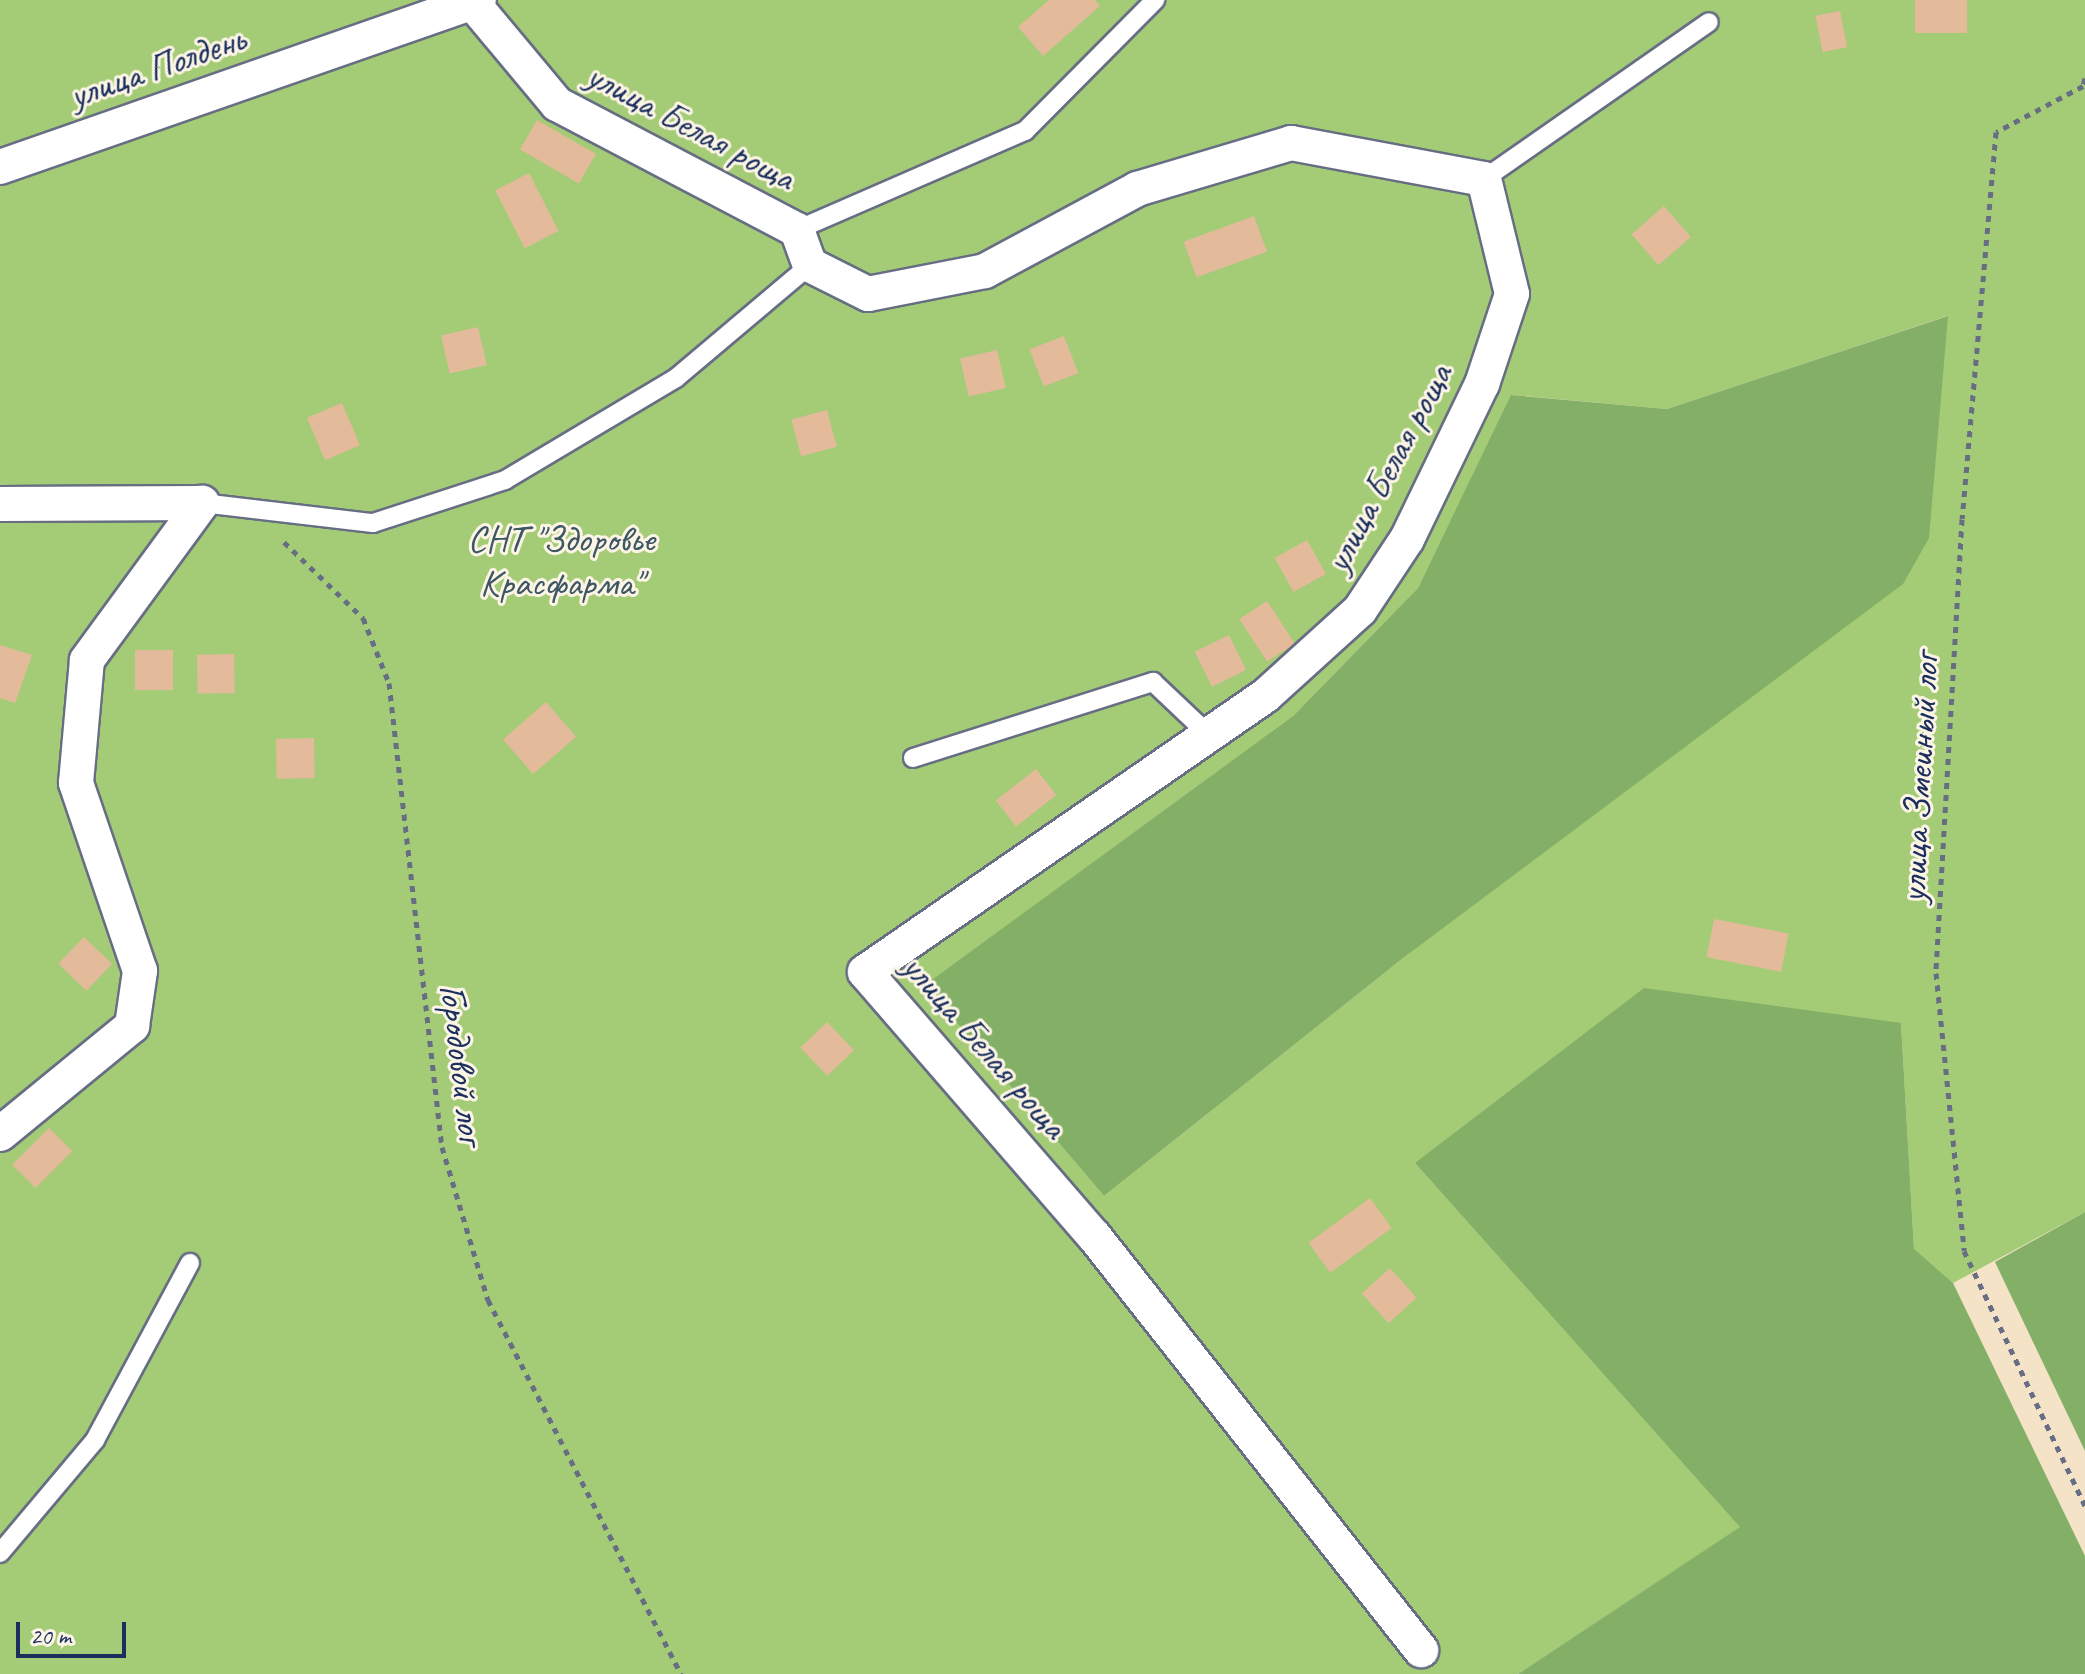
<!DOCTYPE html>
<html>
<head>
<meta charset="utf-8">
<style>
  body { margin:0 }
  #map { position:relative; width:2085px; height:1674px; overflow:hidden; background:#f4e3c7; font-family:Caveat,sans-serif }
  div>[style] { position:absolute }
  .green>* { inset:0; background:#a4cb76 }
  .forest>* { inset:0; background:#83af67 }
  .building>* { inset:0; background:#e3bb9b; transform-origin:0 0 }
  .path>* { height:5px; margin-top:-2.5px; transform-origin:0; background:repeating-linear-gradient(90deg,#676e83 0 6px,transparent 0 12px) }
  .roads { filter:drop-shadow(2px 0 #676e83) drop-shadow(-2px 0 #676e83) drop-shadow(0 2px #676e83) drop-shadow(0 -2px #676e83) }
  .lane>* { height:18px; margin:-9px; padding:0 9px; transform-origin:9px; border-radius:9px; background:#fff }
  .street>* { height:34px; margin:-17px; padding:0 17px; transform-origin:17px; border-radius:17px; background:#fff }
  span { translate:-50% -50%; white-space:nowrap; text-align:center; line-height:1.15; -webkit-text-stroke:6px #fcf5e5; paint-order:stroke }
  .street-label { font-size:38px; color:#1b2f5e }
  .park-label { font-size:38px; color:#3d5664 }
  .scale { position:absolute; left:16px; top:1622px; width:110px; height:36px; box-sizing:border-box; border:4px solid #1b2f5e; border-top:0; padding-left:10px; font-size:24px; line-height:28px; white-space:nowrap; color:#1b2f5e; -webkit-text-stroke:6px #fcf5e5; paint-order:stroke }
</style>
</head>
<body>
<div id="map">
  <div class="green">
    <div style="clip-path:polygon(evenodd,0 0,2085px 0,2085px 1212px,1953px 1283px,1914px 1250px,1901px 1023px,1415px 1163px,1741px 1527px,1518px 1674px,0 1674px,0 0,1947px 316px,1407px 955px,1104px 1196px,926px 985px,1293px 716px,1418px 588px,1512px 395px,1667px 409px,1947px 316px)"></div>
  </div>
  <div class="forest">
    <div style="clip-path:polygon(1948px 316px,1929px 538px,1903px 584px,1407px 955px,1104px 1196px,925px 985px,1293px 716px,1418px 588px,1511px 395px,1667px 409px)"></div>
    <div style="clip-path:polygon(1644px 988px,1901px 1023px,1914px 1249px,1953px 1283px,2085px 1556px,2085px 1674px,1518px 1674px,1740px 1527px,1415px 1163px)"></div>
    <div style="clip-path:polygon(2085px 1212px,2085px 1451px,1995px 1262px)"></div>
  </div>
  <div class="building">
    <div style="clip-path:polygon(1049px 0,1095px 0,1100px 6px,1043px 56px,1018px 27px)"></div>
    <div style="left:1967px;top:0;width:33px;height:52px;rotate:90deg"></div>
    <div style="left:1840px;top:11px;width:37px;height:25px;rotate:79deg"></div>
    <div style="left:537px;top:120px;width:68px;height:34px;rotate:30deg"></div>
    <div style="left:529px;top:173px;width:65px;height:38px;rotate:63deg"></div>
    <div style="left:1664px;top:206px;width:41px;height:43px;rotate:49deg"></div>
    <div style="left:1254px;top:216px;width:38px;height:75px;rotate:70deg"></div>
    <div style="left:478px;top:327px;width:39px;height:38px;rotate:77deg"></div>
    <div style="left:1064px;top:336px;width:40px;height:37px;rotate:69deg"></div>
    <div style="left:997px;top:350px;width:39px;height:38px;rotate:77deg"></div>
    <div style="left:342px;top:403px;width:46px;height:38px;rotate:67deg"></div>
    <div style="left:827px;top:410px;width:38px;height:37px;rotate:75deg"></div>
    <div style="left:1307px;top:540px;width:39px;height:37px;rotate:61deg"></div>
    <div style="left:1267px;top:601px;width:51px;height:33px;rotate:57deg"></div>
    <div style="left:1229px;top:635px;width:39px;height:38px;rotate:64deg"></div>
    <div style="clip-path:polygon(0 645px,32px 655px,15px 703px,0 698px)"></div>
    <div style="left:135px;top:650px;width:38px;height:40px"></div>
    <div style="left:234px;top:654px;width:39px;height:37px;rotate:89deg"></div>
    <div style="left:546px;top:702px;width:46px;height:57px;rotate:49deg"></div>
    <div style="left:314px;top:738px;width:40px;height:38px;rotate:89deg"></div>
    <div style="left:1036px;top:769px;width:33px;height:51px;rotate:52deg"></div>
    <div style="left:1714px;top:919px;width:76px;height:39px;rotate:11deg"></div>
    <div style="left:84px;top:937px;width:39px;height:37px;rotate:44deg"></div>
    <div style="left:827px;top:1022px;width:39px;height:37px;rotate:46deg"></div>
    <div style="left:49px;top:1128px;width:33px;height:52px;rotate:45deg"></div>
    <div style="left:1370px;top:1198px;width:37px;height:76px;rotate:54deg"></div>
    <div style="left:1390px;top:1268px;width:40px;height:38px;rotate:48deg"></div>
  </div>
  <div class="path">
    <div style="left:2085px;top:78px;width:8px;rotate:104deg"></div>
    <div style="left:2083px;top:86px;width:98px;rotate:152.1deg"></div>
    <div style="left:1996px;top:132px;width:388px;rotate:95deg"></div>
    <div style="left:1962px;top:519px;width:455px;rotate:93.3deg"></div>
    <div style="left:1936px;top:973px;width:279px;rotate:84.2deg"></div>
    <div style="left:1964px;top:1251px;width:282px;rotate:64.6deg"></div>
    <div style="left:284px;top:542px;width:110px;rotate:43.9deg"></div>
    <div style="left:363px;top:618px;width:70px;rotate:68.2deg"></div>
    <div style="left:389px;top:683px;width:467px;rotate:83.5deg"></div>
    <div style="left:442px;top:1147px;width:160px;rotate:73.3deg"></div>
    <div style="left:488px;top:1300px;width:421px;rotate:62.7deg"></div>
  </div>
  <div class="roads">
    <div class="lane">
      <div style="left:1484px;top:179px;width:274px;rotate:-34.9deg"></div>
      <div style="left:797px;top:230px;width:249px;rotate:-23.5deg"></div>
      <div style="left:1025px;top:131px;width:185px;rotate:-45.2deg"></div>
      <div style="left:202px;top:503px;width:172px;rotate:6.7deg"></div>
      <div style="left:373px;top:523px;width:139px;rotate:-18deg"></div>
      <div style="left:505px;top:480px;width:199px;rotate:-30.8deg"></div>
      <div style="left:676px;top:378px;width:175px;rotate:-40.1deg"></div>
      <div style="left:913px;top:758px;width:252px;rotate:-17.6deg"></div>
      <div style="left:1153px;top:682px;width:74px;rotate:43.4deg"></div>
      <div style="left:0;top:1553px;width:148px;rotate:-49.9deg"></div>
      <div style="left:95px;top:1440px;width:201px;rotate:-61.8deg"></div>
    </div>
    <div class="street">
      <div style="left:472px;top:2px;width:133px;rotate:50.2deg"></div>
      <div style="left:557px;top:104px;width:271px;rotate:27.7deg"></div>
      <div style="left:797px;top:230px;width:37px;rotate:70deg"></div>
      <div style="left:810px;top:265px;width:65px;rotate:26.6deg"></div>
      <div style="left:868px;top:294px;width:119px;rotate:-11.1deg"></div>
      <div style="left:985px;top:271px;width:173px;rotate:-28.3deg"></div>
      <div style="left:1137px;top:189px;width:161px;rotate:-16.6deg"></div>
      <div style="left:1291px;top:143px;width:196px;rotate:10.6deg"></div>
      <div style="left:1484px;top:179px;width:118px;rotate:76.3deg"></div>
      <div style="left:1512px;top:294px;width:95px;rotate:108.4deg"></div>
      <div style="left:1482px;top:384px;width:172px;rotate:115.8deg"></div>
      <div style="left:1407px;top:539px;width:85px;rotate:123.5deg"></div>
      <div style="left:1360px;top:610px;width:128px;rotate:137.8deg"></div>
      <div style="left:1265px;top:696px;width:486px;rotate:145.4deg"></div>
      <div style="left:865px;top:972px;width:349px;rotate:49.1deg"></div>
      <div style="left:1094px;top:1236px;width:528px;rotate:51.7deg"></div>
      <div style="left:0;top:167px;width:507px;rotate:-19.22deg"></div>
      <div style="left:0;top:504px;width:202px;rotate:-0.3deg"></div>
      <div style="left:0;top:1134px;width:171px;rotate:-39.3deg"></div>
      <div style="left:132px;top:1026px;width:56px;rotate:-81.7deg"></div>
      <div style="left:140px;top:971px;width:199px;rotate:-108.8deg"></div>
      <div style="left:76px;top:783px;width:123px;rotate:-84.9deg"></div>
      <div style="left:87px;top:660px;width:195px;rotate:-53.8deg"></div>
    </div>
  </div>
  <div class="street-label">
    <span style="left:157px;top:67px;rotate:-19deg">улица Полдень</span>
    <span style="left:691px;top:126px;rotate:28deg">улица Белая роща</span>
    <span style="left:1388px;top:468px;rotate:-62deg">улица Белая роща</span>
    <span style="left:1919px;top:778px;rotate:-87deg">улица Змеиный лог</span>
    <span style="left:985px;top:1046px;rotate:49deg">улица Белая роща</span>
    <span style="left:462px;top:1064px;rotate:83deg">Городовой лог</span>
  </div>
  <div class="park-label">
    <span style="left:561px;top:561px">СНТ "Здоровье<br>Красфарма"</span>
  </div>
  <div class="scale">20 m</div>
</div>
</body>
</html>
